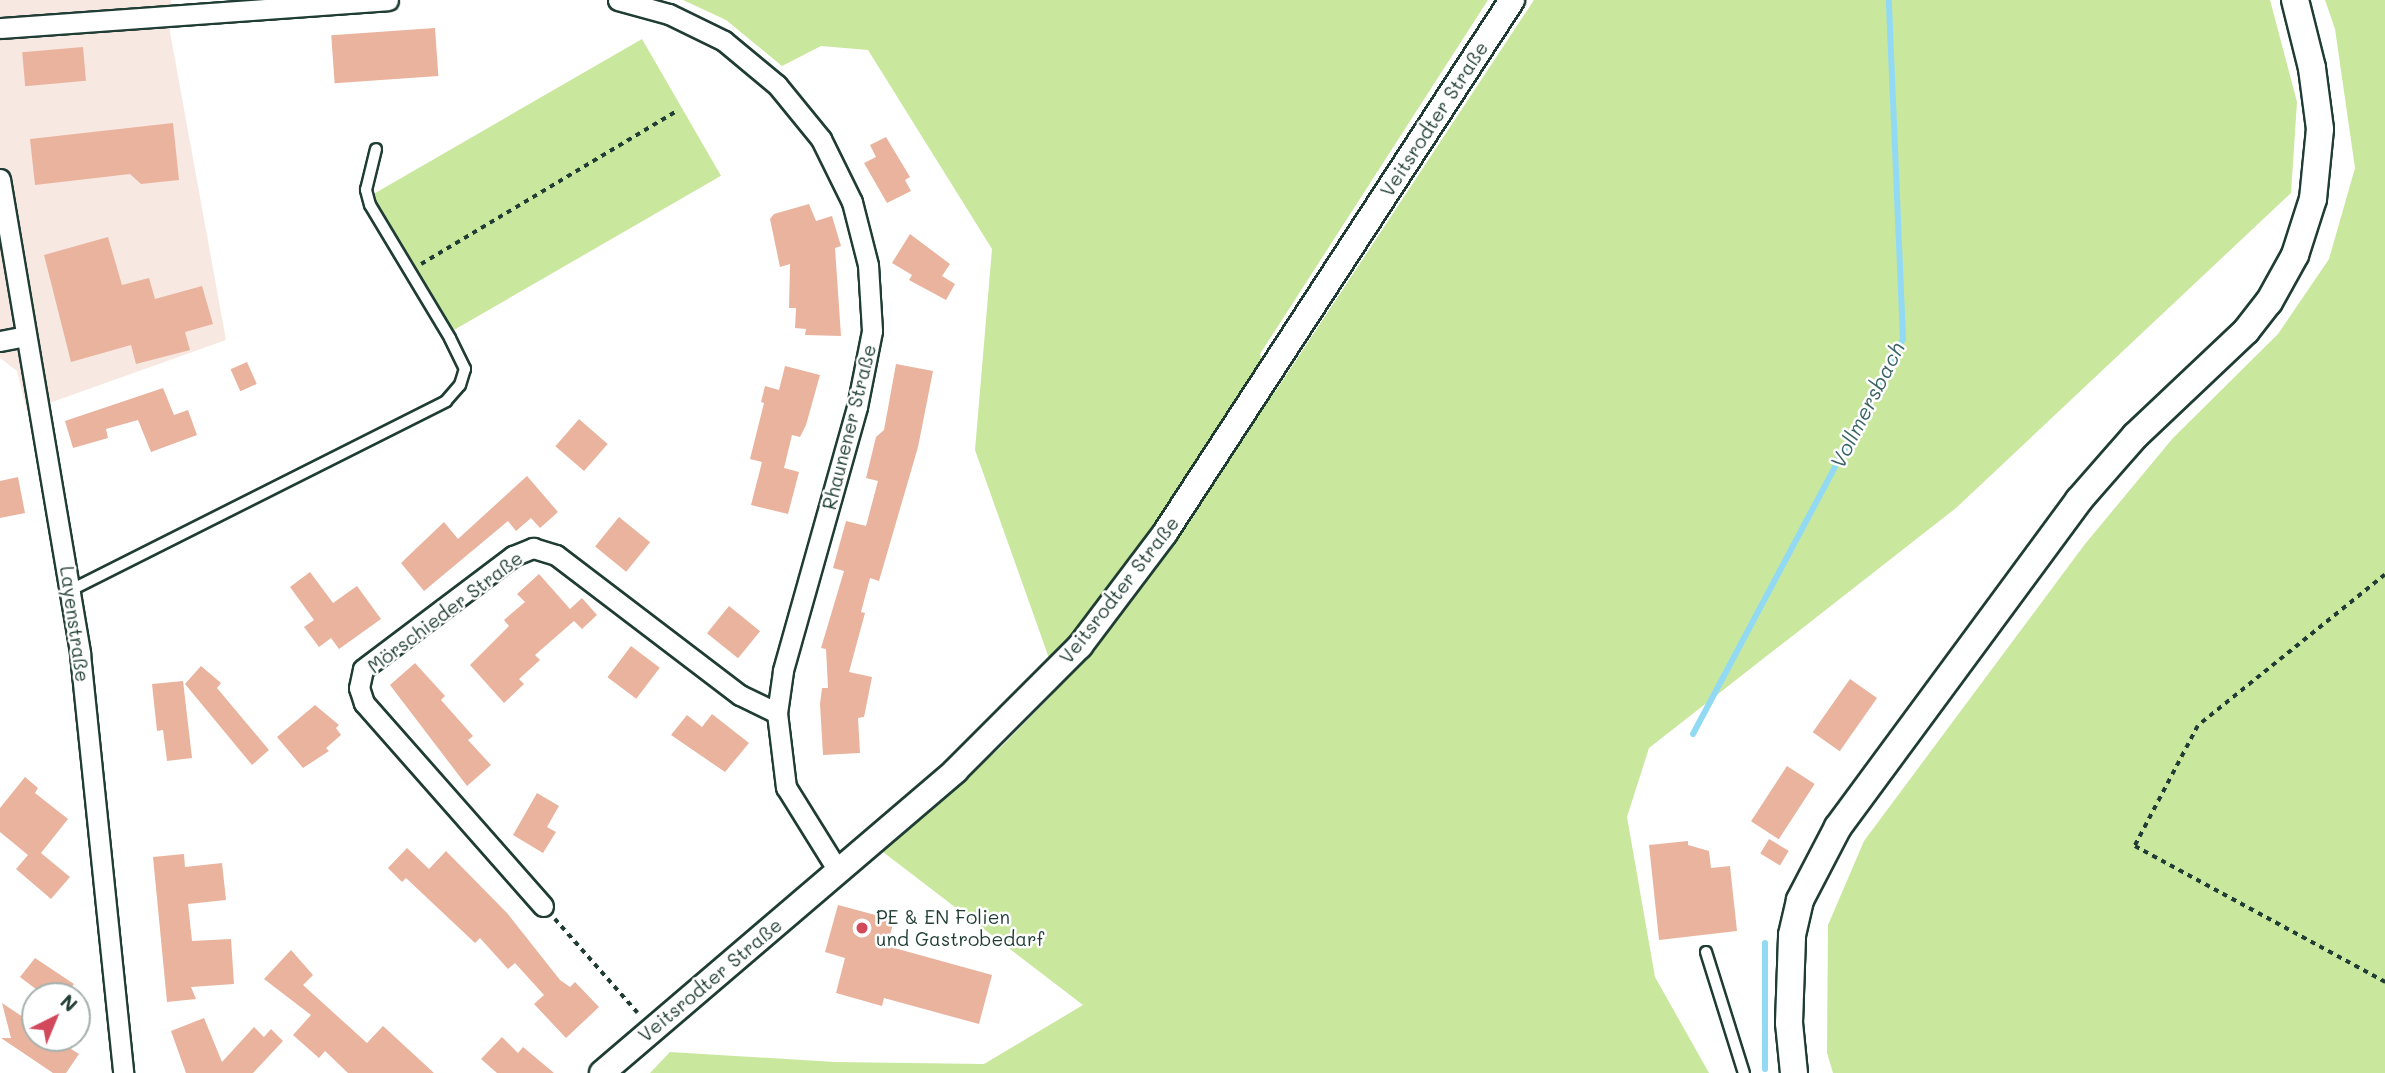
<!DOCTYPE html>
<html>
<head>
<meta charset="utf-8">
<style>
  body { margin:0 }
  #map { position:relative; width:2385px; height:1073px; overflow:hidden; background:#fff; font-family:Mali,sans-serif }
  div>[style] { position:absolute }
  .built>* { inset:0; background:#f8e8e2 }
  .green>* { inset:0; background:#cae79e; transform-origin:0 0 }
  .stream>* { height:6px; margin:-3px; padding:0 3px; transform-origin:3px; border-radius:3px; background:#92daf3 }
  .building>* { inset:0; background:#e9b39d; transform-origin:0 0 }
  .path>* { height:3.5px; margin-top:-1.75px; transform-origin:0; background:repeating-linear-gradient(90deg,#1f3d34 0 5px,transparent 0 10px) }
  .roads { filter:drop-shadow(2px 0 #1f3d34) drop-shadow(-2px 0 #1f3d34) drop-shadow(0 2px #1f3d34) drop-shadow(0 -2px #1f3d34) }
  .service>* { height:10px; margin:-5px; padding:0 5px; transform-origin:5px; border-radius:5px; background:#fff }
  .minor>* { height:19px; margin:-9.5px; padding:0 9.5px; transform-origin:9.5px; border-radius:9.5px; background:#fff }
  .tertiary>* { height:24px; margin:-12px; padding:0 12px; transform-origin:12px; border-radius:12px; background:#fff }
  .secondary>* { height:26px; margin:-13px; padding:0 13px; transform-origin:13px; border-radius:13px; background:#fff }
  .dots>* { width:19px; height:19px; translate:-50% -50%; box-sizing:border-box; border:4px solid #fff; border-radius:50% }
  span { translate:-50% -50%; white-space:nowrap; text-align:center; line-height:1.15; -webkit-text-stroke:5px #fff; paint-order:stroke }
  .street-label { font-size:19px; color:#1f3d34 }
  .poi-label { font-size:19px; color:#1f3d34 }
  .left { translate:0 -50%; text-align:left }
  .water-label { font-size:21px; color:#3c6464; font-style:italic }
  .north { position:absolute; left:21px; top:982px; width:70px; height:70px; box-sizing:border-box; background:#fff; border:2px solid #a5b1ae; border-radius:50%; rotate:43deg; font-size:19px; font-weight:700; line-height:28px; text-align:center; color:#1f3d34 }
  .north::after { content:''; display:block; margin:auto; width:24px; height:32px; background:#d1495b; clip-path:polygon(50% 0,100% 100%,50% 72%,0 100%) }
</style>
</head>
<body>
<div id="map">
  <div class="built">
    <div style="clip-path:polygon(0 0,171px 0,170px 32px,226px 340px,27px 411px,17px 371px,0 358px)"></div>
  </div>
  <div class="green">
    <div style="clip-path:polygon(683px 0,1488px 0,1260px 354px,1275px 392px,1534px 0,2270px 0,2297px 102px,2291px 193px,1956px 508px,1649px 748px,1627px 817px,1655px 977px,1709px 1073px,650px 1073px,670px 1052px,835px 1062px,984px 1064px,1083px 1005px,883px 852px,1001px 747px,1052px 695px,1050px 661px,975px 450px,992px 249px,868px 50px,821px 46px,782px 66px,726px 20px)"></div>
    <div style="clip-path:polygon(2325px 0,2385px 0,2385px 1073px,1833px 1073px,1827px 1053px,1828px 925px,1864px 841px,2085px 544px,2173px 438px,2278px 334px,2329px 259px,2355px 168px,2335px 29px)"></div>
    <div style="left:642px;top:39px;width:158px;height:312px;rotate:60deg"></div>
  </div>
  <div class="stream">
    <div style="left:1693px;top:734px;width:447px;rotate:-62deg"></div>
    <div style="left:1903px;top:339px;width:339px;rotate:-92.4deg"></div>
    <div style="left:1765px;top:943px;width:126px;rotate:90deg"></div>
  </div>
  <div class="building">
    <div style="left:435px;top:28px;width:48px;height:104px;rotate:86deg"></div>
    <div style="left:83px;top:47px;width:34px;height:61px;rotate:85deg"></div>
    <div style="clip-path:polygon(173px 123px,179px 180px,141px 184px,130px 174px,35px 185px,30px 139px)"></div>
    <div style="clip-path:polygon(886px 137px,910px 177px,905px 180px,911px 191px,887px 203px,864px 163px,876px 157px,870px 145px)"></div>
    <div style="clip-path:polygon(809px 204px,816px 221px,832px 216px,841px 246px,835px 248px,841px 336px,805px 335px,806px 329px,795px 328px,796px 308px,789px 308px,790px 264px,780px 267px,770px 219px,774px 214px)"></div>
    <div style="clip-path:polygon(910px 234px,950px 264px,942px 276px,955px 284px,946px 300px,909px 280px,912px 275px,892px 263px)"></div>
    <div style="clip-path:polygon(108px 237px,122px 285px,149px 278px,155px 299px,202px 286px,213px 324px,185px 332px,190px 350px,136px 364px,131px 345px,71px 362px,44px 255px)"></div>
    <div style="left:247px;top:362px;width:24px;height:18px;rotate:66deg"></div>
    <div style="clip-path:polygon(896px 364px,933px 371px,918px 447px,879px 581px,870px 578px,861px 612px,865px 613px,849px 672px,872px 677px,864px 717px,858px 718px,860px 753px,823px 755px,820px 704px,822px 688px,828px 688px,826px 649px,821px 648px,844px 571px,833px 568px,846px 521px,866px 526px,878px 481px,866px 478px,876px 437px,884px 430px)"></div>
    <div style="clip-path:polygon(785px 366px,820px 375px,806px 425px,800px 437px,792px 435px,784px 468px,799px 472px,788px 514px,751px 505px,762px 462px,750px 459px,764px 403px,761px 402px,765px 386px,779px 390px)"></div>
    <div style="clip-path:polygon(163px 388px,174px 415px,188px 410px,197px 435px,151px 452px,138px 420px,106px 429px,108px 438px,73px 448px,65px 421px)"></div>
    <div style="left:579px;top:419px;width:38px;height:36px;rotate:41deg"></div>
    <div style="clip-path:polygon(527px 476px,558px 512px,540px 528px,531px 518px,516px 531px,508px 521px,424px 591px,401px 563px,444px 522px,458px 539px)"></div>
    <div style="clip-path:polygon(18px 477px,25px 513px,0 518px,0 481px)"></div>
    <div style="left:619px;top:517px;width:40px;height:38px;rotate:39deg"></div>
    <div style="clip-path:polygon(310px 572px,333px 603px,357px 586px,381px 619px,339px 649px,331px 638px,319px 647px,304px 627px,314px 620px,290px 587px)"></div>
    <div style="clip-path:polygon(539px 574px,570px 609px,582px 598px,597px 615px,582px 629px,574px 621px,535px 655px,540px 660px,519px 679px,524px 684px,504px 703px,470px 665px,509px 626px,504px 620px,525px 602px,517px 594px)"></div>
    <div style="left:729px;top:606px;width:40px;height:35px;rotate:39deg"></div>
    <div style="left:631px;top:646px;width:36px;height:39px;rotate:37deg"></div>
    <div style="clip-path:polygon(415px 663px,445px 696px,441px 700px,473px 736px,468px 740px,491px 765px,467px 786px,390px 685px)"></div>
    <div style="clip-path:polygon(201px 666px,221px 683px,217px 688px,269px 750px,252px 765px,185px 684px)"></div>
    <div style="left:1850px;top:679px;width:33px;height:65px;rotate:35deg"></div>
    <div style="clip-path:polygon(183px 681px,192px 758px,167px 761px,163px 730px,157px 731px,152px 684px)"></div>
    <div style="clip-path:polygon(315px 705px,339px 725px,336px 728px,341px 735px,326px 748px,329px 751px,303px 768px,277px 737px)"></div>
    <div style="clip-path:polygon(712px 714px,749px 743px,725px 772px,671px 735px,687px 715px,702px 727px)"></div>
    <div style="left:1787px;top:766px;width:33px;height:66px;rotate:33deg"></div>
    <div style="clip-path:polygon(25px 777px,38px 788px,35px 793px,68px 819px,41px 853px,70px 877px,51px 899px,16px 869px,28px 855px,0 832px,0 808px)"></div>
    <div style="clip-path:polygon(537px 793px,559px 806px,547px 827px,556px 832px,543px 853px,513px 835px)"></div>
    <div style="left:1769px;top:839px;width:23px;height:17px;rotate:31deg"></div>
    <div style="clip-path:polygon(1688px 841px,1688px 845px,1709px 851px,1711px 868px,1730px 866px,1737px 931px,1659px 940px,1649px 845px)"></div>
    <div style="clip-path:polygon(407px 848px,429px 869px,446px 851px,507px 913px,560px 980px,570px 987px,575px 982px,599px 1007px,566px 1038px,534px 1004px,544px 995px,515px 963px,508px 969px,480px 938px,475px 943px,406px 878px,402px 882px,388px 868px)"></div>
    <div style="clip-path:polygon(184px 854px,185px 867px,222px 863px,226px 900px,188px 904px,192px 941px,231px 939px,234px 984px,191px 987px,196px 999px,167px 1002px,153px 857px)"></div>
    <div style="clip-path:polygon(838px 905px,894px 920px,887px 946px,992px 975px,979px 1024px,884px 998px,882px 1006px,836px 993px,845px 958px,825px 952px)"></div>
    <div style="clip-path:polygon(291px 950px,313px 975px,303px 985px,367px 1043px,383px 1026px,434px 1073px,348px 1073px,325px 1051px,319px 1058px,293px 1035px,311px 1015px,264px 979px)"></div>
    <div style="clip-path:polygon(35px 958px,74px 984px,65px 996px,45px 996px,20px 977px)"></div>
    <div style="clip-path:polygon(2px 1003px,35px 1025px,35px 1038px,54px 1038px,79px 1054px,66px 1073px,53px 1073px,1px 1038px,11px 1038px)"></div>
    <div style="clip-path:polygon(204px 1018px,222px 1062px,254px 1027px,264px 1037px,271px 1029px,283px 1041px,253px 1073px,186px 1073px,171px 1031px)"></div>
    <div style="clip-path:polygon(502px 1037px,518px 1053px,523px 1047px,554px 1073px,497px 1073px,481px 1059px)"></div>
  </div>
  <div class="path">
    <div style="left:421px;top:264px;width:296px;rotate:-30.9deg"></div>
    <div style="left:2385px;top:575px;width:240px;rotate:141.1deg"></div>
    <div style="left:2198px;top:726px;width:136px;rotate:117.7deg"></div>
    <div style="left:2135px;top:846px;width:285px;rotate:28.5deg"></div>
    <div style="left:555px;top:919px;width:125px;rotate:48.6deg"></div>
  </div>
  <div class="roads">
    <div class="service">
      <div style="left:71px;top:590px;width:420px;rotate:-26.7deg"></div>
      <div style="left:446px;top:401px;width:21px;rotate:-49deg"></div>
      <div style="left:460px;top:385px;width:17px;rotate:-73deg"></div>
      <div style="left:465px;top:369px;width:34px;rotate:-116deg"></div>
      <div style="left:450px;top:338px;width:155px;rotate:-121deg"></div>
      <div style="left:370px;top:205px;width:16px;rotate:-105deg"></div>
      <div style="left:366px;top:190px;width:42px;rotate:-76.3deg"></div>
      <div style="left:1706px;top:952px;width:127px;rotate:72.6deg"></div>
    </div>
    <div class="minor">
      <div style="left:618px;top:0;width:53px;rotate:15.4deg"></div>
      <div style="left:669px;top:14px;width:61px;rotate:26.1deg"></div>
      <div style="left:724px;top:41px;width:69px;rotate:39.7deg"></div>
      <div style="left:777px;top:85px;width:70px;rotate:50.8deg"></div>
      <div style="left:821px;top:139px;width:70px;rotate:63.8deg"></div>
      <div style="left:852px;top:202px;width:65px;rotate:75.7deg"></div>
      <div style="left:868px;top:265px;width:66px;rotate:86.5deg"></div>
      <div style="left:872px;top:331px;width:77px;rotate:101.2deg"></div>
      <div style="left:857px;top:407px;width:274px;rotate:105.7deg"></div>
      <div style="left:783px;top:671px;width:42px;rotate:98.1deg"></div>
      <div style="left:777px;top:713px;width:75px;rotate:83.1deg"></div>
      <div style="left:786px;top:787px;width:100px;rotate:58.1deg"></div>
      <div style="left:0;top:28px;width:389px;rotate:-4.1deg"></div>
      <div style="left:0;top:179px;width:482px;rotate:80.4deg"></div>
      <div style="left:80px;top:654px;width:421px;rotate:84.1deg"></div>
      <div style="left:0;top:341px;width:25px;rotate:-11deg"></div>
      <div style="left:543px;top:906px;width:271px;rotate:-131.4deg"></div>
      <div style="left:364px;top:703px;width:16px;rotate:-108deg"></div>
      <div style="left:359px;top:688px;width:19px;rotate:-78deg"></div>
      <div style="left:363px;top:669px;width:188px;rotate:-37deg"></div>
      <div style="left:513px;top:556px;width:22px;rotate:-22deg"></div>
      <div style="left:533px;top:548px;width:24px;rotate:17deg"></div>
      <div style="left:556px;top:555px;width:231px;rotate:37.3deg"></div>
      <div style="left:740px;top:695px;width:41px;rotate:25.9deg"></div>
    </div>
    <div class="tertiary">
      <div style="left:602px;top:1073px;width:465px;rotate:-40.5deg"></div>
      <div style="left:955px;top:771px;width:177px;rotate:-45deg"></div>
      <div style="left:1080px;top:646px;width:141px;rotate:-53deg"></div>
      <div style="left:1165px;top:533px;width:636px;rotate:-56.93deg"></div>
    </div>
    <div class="secondary">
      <div style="left:1794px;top:1073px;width:50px;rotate:-95.7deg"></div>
      <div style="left:1789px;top:1023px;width:88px;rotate:-88deg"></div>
      <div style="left:1792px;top:935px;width:36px;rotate:-77deg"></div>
      <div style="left:1800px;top:900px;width:82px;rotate:-62.5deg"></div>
      <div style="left:1838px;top:827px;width:406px;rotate:-53.6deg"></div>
      <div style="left:2079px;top:500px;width:85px;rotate:-48.8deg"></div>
      <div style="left:2135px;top:436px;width:153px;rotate:-43.4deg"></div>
      <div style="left:2246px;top:331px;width:37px;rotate:-52deg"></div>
      <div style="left:2269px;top:302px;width:54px;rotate:-61deg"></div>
      <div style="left:2295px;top:255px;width:59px;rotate:-72.2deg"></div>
      <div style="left:2313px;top:199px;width:70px;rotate:-84.3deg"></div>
      <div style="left:2320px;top:129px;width:62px;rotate:-97.5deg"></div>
      <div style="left:2312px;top:68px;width:70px;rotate:-104deg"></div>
    </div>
  </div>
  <div class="dots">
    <div style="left:862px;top:928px;background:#d1495b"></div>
  </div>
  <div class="street-label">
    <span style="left:1434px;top:119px;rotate:-57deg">Veitsrodter Straße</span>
    <span style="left:849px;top:427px;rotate:-76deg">Rhaunener Straße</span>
    <span style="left:1119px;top:590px;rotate:-52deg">Veitsrodter Straße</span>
    <span style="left:445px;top:612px;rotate:-37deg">Mörschieder Straße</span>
    <span style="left:75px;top:624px;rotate:82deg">Layenstraße</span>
    <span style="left:710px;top:980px;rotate:-40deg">Veitsrodter Straße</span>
  </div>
  <div class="poi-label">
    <span class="left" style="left:876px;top:928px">PE &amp; EN Folien<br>und Gastrobedarf</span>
  </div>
  <div class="water-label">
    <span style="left:1867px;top:405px;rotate:-63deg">Vollmersbach</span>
  </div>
  <div class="north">N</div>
</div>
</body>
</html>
